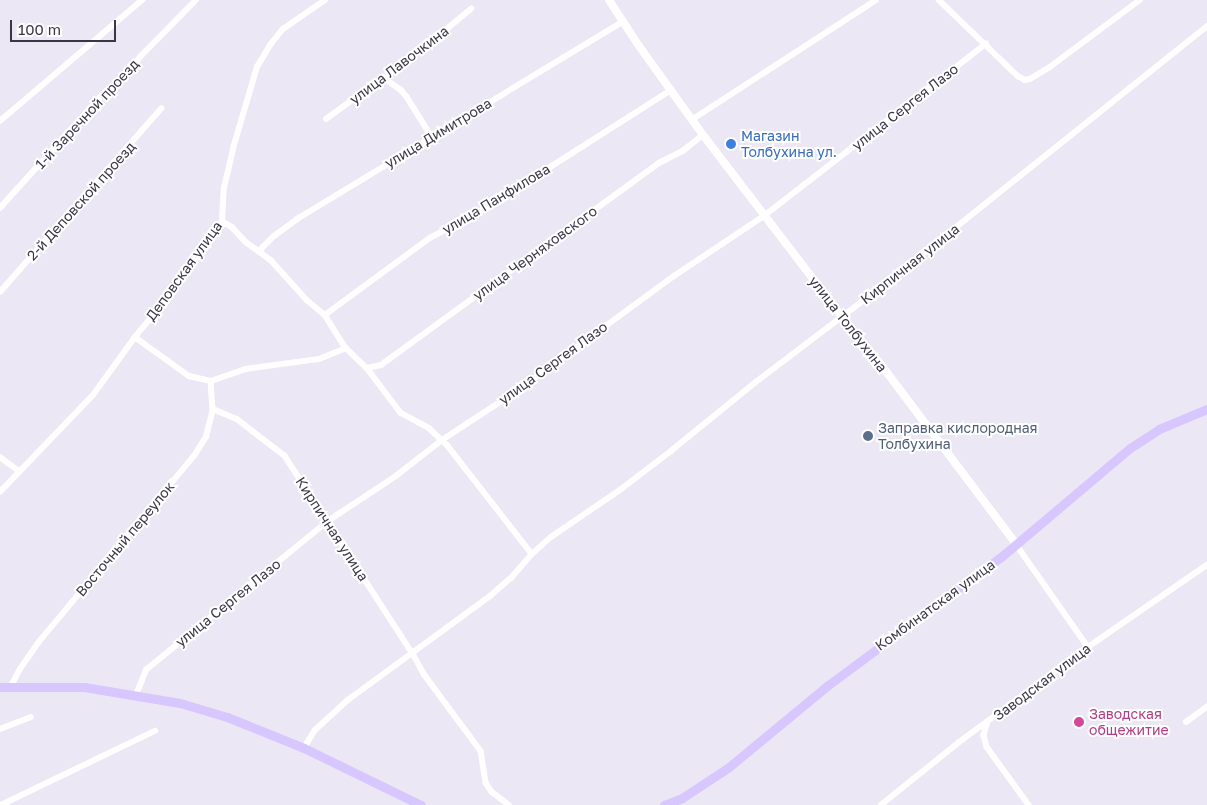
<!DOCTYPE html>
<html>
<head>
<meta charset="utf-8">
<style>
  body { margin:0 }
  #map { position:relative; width:1207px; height:805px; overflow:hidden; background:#ebe7f4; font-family:"Golos Text",sans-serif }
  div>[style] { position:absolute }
  .minor>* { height:5.5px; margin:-2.75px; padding:0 2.75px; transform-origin:2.75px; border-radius:2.75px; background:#fff }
  .tertiary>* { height:8px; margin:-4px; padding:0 4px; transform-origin:4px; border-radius:4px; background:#fff }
  .secondary>* { height:9px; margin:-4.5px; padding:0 4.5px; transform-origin:4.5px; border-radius:4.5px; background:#d8c6ff }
  .dots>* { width:14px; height:14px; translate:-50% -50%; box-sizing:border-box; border:2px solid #fff; border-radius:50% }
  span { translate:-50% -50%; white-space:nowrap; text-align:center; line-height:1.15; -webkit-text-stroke:4px #fff; paint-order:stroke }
  .street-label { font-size:14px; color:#393648 }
  .shop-label { font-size:14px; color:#366cbe }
  .left { translate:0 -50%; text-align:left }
  .service-label { font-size:14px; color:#4e5e75 }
  .hotel-label { font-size:14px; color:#b23c85 }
  .scale { position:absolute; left:10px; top:20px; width:106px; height:22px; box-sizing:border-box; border:2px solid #393648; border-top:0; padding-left:6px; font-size:15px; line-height:18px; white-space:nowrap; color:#393648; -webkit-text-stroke:4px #fff; paint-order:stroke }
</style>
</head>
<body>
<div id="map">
  <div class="minor">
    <div style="left:939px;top:0;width:110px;rotate:43.9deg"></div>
    <div style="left:1018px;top:76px;width:8px;rotate:30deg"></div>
    <div style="left:1025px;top:80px;width:5px;rotate:-11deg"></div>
    <div style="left:1030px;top:79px;width:23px;rotate:-31deg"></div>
    <div style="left:1050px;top:67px;width:112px;rotate:-36.7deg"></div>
    <div style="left:384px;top:78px;width:21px;rotate:35deg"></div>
    <div style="left:401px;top:90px;width:9px;rotate:49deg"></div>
    <div style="left:407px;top:97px;width:47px;rotate:58deg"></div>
    <div style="left:326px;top:119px;width:122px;rotate:-36deg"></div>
    <div style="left:425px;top:47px;width:60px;rotate:-39.6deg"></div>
    <div style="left:693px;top:119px;width:218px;rotate:-33deg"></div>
    <div style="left:0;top:121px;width:187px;rotate:-40.4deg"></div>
    <div style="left:0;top:208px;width:155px;rotate:-47.9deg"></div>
    <div style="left:104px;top:93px;width:24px;rotate:-36deg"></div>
    <div style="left:123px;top:79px;width:29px;rotate:-52deg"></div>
    <div style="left:141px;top:56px;width:78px;rotate:-45.5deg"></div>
    <div style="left:222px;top:221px;width:12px;rotate:31deg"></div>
    <div style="left:232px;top:227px;width:21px;rotate:47deg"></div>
    <div style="left:246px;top:242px;width:31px;rotate:36deg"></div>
    <div style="left:271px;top:260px;width:54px;rotate:48deg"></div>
    <div style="left:307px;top:300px;width:23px;rotate:40deg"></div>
    <div style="left:325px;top:315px;width:39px;rotate:58deg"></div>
    <div style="left:346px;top:348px;width:29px;rotate:44deg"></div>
    <div style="left:367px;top:368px;width:56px;rotate:52.9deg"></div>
    <div style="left:401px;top:413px;width:32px;rotate:28deg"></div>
    <div style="left:429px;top:428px;width:26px;rotate:43deg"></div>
    <div style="left:448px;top:446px;width:137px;rotate:52.1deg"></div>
    <div style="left:259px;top:251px;width:21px;rotate:-45deg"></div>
    <div style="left:274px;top:236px;width:29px;rotate:-36deg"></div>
    <div style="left:297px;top:219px;width:380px;rotate:-31.2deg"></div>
    <div style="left:0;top:292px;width:244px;rotate:-48.7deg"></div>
    <div style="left:325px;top:315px;width:130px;rotate:-36.3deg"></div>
    <div style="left:430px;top:238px;width:64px;rotate:-28.2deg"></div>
    <div style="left:486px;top:208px;width:219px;rotate:-32.5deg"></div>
    <div style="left:135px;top:337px;width:67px;rotate:35.8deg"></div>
    <div style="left:189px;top:376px;width:23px;rotate:13deg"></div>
    <div style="left:211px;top:381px;width:28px;rotate:86deg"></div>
    <div style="left:367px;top:368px;width:14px;rotate:-12deg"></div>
    <div style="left:381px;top:365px;width:344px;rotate:-36deg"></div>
    <div style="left:659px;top:163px;width:27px;rotate:-27deg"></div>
    <div style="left:683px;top:151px;width:26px;rotate:-39deg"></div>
    <div style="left:211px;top:381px;width:36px;rotate:-19deg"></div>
    <div style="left:245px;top:369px;width:75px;rotate:-7.7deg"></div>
    <div style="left:319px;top:359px;width:29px;rotate:-22deg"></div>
    <div style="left:0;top:457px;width:24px;rotate:36deg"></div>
    <div style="left:0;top:492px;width:134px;rotate:-46.2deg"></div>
    <div style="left:93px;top:395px;width:72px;rotate:-54.1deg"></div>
    <div style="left:135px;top:337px;width:61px;rotate:-50.3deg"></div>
    <div style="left:174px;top:290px;width:84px;rotate:-55.2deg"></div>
    <div style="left:222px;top:221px;width:33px;rotate:-87deg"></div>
    <div style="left:224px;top:188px;width:44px;rotate:-76.9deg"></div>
    <div style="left:234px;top:145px;width:81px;rotate:-73.6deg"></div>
    <div style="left:257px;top:67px;width:26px;rotate:-59deg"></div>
    <div style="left:270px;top:45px;width:21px;rotate:-51deg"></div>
    <div style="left:283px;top:29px;width:51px;rotate:-34.6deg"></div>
    <div style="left:1016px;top:544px;width:126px;rotate:55deg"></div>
    <div style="left:11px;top:686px;width:19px;rotate:-62deg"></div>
    <div style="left:20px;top:669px;width:32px;rotate:-55deg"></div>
    <div style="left:38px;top:643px;width:244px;rotate:-50.2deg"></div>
    <div style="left:194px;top:456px;width:22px;rotate:-58deg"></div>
    <div style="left:206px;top:437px;width:29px;rotate:-76deg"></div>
    <div style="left:213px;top:409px;width:26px;rotate:23deg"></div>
    <div style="left:237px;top:419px;width:61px;rotate:37.6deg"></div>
    <div style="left:285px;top:456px;width:234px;rotate:57.1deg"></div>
    <div style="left:412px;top:652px;width:25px;rotate:61deg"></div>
    <div style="left:424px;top:674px;width:96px;rotate:53.5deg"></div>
    <div style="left:481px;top:751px;width:32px;rotate:81deg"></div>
    <div style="left:486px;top:783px;width:11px;rotate:56deg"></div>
    <div style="left:492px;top:792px;width:21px;rotate:37deg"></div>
    <div style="left:136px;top:695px;width:27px;rotate:-68deg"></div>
    <div style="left:146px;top:670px;width:235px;rotate:-39.3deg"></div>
    <div style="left:328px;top:521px;width:82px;rotate:-33.5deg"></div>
    <div style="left:396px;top:476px;width:58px;rotate:-38deg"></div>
    <div style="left:442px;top:440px;width:93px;rotate:-33.2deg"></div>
    <div style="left:520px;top:389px;width:191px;rotate:-36.3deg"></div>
    <div style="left:674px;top:276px;width:108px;rotate:-33.7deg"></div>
    <div style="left:764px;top:216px;width:281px;rotate:-37.8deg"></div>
    <div style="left:988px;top:722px;width:14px;rotate:107deg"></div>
    <div style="left:984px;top:735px;width:12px;rotate:76deg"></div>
    <div style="left:987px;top:747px;width:72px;rotate:54.1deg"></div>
    <div style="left:1186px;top:722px;width:26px;rotate:-36deg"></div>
    <div style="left:0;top:729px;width:33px;rotate:-21deg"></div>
    <div style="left:304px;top:748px;width:21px;rotate:-59deg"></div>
    <div style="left:315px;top:730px;width:45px;rotate:-42.3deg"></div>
    <div style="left:348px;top:700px;width:176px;rotate:-36.2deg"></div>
    <div style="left:490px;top:596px;width:28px;rotate:-41deg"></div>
    <div style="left:511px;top:578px;width:32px;rotate:-49deg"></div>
    <div style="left:532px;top:554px;width:25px;rotate:-42deg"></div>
    <div style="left:551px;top:537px;width:83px;rotate:-34.3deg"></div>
    <div style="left:620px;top:490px;width:64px;rotate:-37.4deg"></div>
    <div style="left:671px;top:451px;width:109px;rotate:-39.1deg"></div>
    <div style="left:756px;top:382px;width:161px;rotate:-37.2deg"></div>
    <div style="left:884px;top:285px;width:414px;rotate:-38.7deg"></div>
    <div style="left:1px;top:805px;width:171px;rotate:-25.7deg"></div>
    <div style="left:881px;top:805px;width:99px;rotate:-38.8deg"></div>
    <div style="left:958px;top:743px;width:162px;rotate:-36.4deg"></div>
    <div style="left:1088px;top:647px;width:145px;rotate:-34.6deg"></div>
  </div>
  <div class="tertiary">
    <div style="left:609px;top:0;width:55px;rotate:56.9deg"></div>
    <div style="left:639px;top:46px;width:110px;rotate:54.3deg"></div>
    <div style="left:703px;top:135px;width:229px;rotate:52.6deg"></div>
    <div style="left:842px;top:317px;width:63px;rotate:50.8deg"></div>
    <div style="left:882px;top:366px;width:223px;rotate:53deg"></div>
  </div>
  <div class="secondary">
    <div style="left:0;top:687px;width:84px"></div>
    <div style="left:84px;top:687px;width:97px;rotate:9.5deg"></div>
    <div style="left:180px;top:703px;width:49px;rotate:16.6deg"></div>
    <div style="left:227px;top:717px;width:83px;rotate:21.9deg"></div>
    <div style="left:304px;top:748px;width:130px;rotate:26deg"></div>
    <div style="left:664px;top:805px;width:19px;rotate:-21deg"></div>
    <div style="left:682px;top:798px;width:56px;rotate:-33.4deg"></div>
    <div style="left:729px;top:767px;width:127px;rotate:-39.6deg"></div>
    <div style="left:827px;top:686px;width:217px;rotate:-36.6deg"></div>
    <div style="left:1001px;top:557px;width:169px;rotate:-40.2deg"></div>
    <div style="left:1130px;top:448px;width:35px;rotate:-33deg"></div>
    <div style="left:1159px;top:429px;width:52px;rotate:-22.6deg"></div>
  </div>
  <div class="dots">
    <div style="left:731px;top:144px;background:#3f7fe0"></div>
    <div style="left:868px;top:436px;background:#5c6f8a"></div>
    <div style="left:1079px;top:722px;background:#d1479c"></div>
  </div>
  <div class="street-label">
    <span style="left:399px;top:65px;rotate:-37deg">улица Лавочкина</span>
    <span style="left:905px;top:107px;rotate:-38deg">улица Сергея Лазо</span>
    <span style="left:87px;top:114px;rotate:-47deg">1-й Заречной проезд</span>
    <span style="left:438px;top:133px;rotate:-31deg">улица Димитрова</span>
    <span style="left:496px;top:199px;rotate:-31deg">улица Панфилова</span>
    <span style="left:81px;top:201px;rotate:-48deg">2-й Деповской проезд</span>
    <span style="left:535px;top:253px;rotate:-36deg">улица Черняховского</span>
    <span style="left:910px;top:264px;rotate:-38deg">Кирпичная улица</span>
    <span style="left:184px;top:271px;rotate:-54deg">Деповская улица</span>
    <span style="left:848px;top:324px;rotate:52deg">улица Толбухина</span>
    <span style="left:553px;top:363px;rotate:-36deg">улица Сергея Лазо</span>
    <span style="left:332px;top:529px;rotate:57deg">Кирпичная улица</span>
    <span style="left:125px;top:539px;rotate:-50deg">Восточный переулок</span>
    <span style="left:228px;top:603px;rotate:-39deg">улица Сергея Лазо</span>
    <span style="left:935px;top:605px;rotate:-36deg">Комбинатская улица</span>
    <span style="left:1042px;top:682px;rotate:-37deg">Заводская улица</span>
  </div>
  <div class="shop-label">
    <span class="left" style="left:741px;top:144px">Магазин<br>Толбухина ул.</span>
  </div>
  <div class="service-label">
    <span class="left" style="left:878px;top:436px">Заправка кислородная<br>Толбухина</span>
  </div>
  <div class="hotel-label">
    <span class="left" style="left:1089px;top:722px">Заводская<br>общежитие</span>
  </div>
  <div class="scale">100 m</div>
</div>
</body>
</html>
